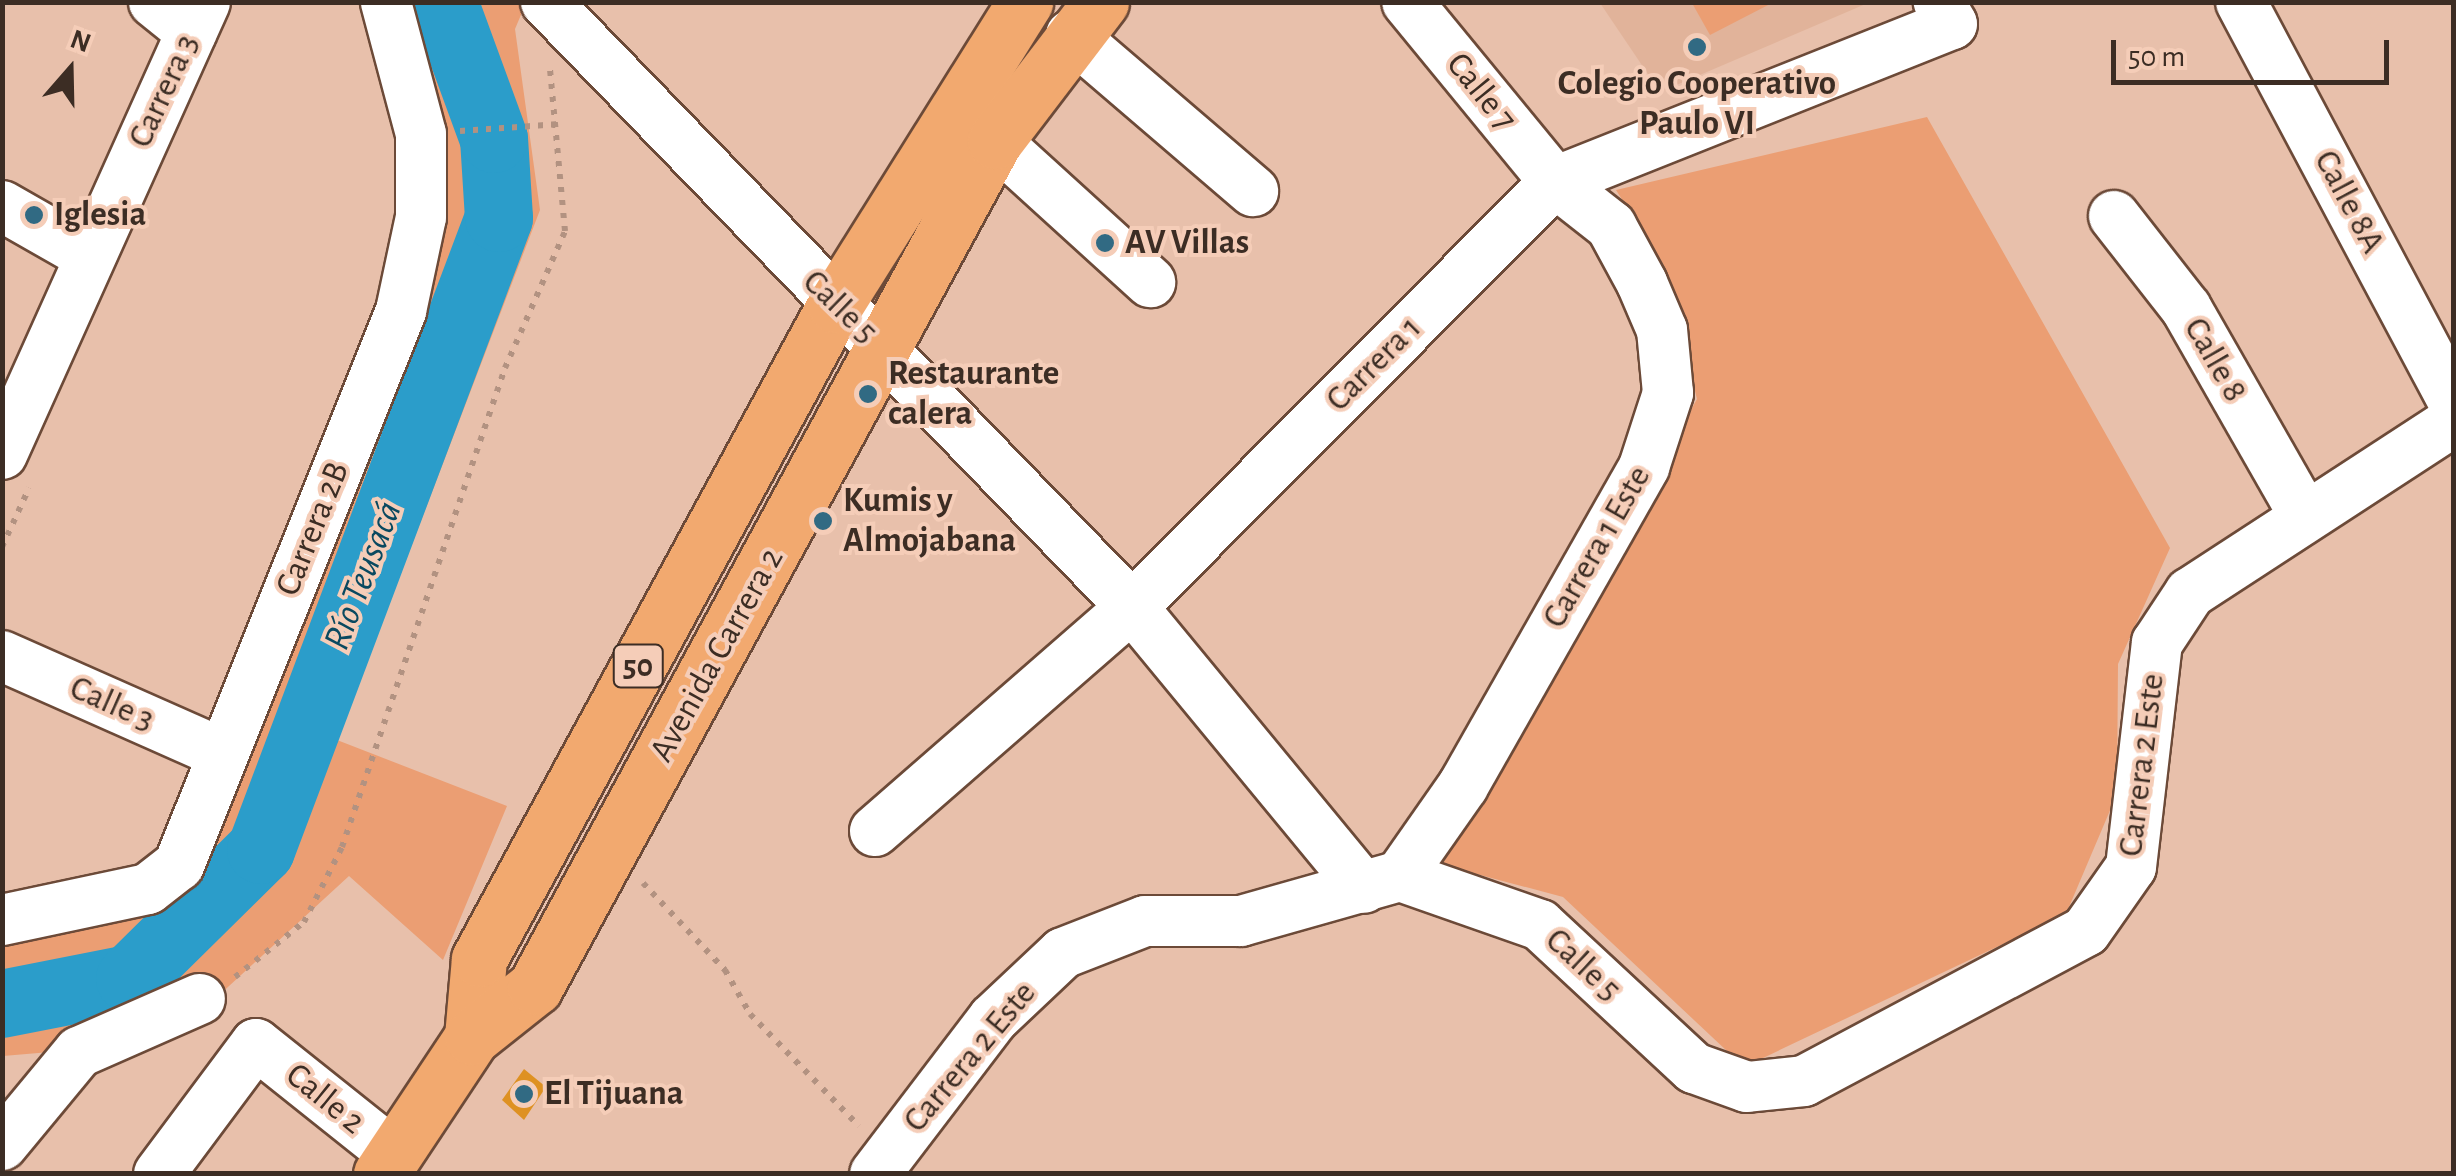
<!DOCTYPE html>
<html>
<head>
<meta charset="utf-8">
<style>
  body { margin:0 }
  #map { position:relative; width:2456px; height:1176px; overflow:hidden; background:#e8c0ab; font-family:"Alegreya Sans",sans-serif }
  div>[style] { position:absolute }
  .built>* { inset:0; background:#e1b39a }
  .green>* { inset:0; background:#eb9e73 }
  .river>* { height:68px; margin:-34px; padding:0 34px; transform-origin:34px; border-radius:34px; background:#2b9dca }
  .building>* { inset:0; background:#de9122 }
  .path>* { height:6px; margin-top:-3px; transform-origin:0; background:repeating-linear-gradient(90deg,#b29281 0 5px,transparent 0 13px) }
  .roads { filter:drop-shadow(2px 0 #6c4a38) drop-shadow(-2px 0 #6c4a38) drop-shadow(0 2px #6c4a38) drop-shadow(0 -2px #6c4a38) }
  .minor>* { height:50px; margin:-25px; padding:0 25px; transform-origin:25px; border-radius:25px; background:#fff }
  .major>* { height:55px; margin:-27.5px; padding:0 27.5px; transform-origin:27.5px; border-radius:27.5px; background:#f2a96f }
  .dots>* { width:28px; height:28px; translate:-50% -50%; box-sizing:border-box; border:5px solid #f5cdb8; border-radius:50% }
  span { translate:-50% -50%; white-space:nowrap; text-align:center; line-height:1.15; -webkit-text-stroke:8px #f5cdb8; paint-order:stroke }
  .shield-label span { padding:2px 8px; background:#f5cdb8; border:2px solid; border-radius:8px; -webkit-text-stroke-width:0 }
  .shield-label { font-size:32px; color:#3c2d24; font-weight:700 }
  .poi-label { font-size:35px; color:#3c2d24; font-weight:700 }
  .left { translate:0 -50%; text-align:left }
  .street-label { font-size:35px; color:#3c2d24 }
  .water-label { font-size:38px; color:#0a4960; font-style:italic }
  .frame { position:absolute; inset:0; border:5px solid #3c2d24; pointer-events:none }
  .north { position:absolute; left:20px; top:20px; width:100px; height:100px; -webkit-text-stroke:8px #f5cdb8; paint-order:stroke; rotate:20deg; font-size:28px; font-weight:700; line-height:40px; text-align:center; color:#3c2d24 }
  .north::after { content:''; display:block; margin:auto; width:35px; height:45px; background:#3c2d24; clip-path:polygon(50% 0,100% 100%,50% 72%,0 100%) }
  .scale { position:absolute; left:2111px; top:40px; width:278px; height:45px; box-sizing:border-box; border:5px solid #3c2d24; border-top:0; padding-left:12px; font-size:30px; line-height:35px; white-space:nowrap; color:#3c2d24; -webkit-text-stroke:8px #f5cdb8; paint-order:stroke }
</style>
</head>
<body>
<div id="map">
  <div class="built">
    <div style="clip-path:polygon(1600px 3px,1868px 3px,1660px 92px)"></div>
  </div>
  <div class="green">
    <div style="clip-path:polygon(398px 3px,526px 3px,515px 29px,540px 210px,337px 740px,507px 806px,443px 960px,349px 876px,168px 1042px,3px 1056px,3px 922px,200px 864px,441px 223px)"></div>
    <div style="clip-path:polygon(1692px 3px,1772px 3px,1710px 35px)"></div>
    <div style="clip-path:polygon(1927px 117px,2170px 548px,2118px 664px,2117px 794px,2066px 914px,1744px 1067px,1563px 897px,1439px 864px,1697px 399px,1663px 264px,1616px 190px)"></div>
  </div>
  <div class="river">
    <div style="left:2px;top:1004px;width:130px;rotate:-11.1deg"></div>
    <div style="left:130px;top:979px;width:184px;rotate:-44.6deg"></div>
    <div style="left:261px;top:850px;width:675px;rotate:-69.36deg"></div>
    <div style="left:499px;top:218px;width:79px;rotate:-93.6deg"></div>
    <div style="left:494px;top:139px;width:146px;rotate:-110.1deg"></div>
  </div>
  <div class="building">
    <div style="clip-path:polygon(524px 1069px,546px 1087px,524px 1120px,502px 1100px)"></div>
  </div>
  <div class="path">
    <div style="left:460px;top:131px;width:99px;rotate:-4deg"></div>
    <div style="left:2px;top:547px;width:65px;rotate:-65.4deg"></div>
    <div style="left:643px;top:883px;width:120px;rotate:46.7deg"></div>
    <div style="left:725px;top:970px;width:51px;rotate:60.4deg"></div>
    <div style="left:750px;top:1014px;width:156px;rotate:45.8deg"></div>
    <div style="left:235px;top:977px;width:88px;rotate:-38.6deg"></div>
    <div style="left:304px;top:922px;width:84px;rotate:-63.1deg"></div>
    <div style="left:342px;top:847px;width:506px;rotate:-71.21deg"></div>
    <div style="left:505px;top:368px;width:150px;rotate:-66.3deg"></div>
    <div style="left:565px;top:231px;width:164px;rotate:-95.3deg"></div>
  </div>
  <div class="roads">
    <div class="minor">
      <div style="left:154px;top:2px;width:48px;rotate:39deg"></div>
      <div style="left:546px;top:2px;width:842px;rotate:45.91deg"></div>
      <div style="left:1132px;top:607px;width:364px;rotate:50.5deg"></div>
      <div style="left:2241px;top:2px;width:454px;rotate:62deg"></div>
      <div style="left:1071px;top:35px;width:240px;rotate:40.6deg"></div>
      <div style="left:995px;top:141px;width:210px;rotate:42.3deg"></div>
      <div style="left:2px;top:206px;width:97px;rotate:29.7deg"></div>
      <div style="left:2114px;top:216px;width:117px;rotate:52deg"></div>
      <div style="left:2186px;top:308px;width:236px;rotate:60.3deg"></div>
      <div style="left:2px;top:454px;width:495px;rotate:-65.8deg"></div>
      <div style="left:2px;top:656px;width:240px;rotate:23.9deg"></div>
      <div style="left:875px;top:831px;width:341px;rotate:-41.1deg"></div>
      <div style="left:1132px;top:607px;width:600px;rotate:-45.14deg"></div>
      <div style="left:1555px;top:182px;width:427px;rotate:-21.7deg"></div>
      <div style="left:1952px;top:24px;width:26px;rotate:-121deg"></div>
      <div style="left:1400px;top:876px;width:148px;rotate:19.3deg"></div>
      <div style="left:1540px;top:925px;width:210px;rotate:42.9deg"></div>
      <div style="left:1694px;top:1068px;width:56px;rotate:19.7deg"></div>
      <div style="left:1747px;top:1087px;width:57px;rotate:-6deg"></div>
      <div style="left:1804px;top:1081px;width:319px;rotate:-28deg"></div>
      <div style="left:2086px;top:931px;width:78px;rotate:-54.9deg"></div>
      <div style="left:2131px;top:867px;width:226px;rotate:-83.4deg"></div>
      <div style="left:2157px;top:643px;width:60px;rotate:-56.6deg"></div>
      <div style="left:2190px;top:593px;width:315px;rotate:-33.1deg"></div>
      <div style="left:2px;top:920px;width:149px;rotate:-12deg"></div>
      <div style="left:148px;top:889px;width:39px;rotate:-38deg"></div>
      <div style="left:179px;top:865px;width:597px;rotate:-68.16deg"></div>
      <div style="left:401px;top:311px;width:96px;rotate:-78deg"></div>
      <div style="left:421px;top:217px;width:83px;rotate:-90deg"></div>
      <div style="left:421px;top:134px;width:137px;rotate:-104.9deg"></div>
      <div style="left:2px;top:1145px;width:121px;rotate:-50.4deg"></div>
      <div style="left:79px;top:1052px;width:132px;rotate:-23.7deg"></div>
      <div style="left:159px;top:1174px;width:162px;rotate:-53.3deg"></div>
      <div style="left:256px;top:1044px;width:178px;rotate:38.6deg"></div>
      <div style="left:875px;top:1174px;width:195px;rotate:-52.7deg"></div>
      <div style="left:993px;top:1019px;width:96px;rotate:-43.3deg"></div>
      <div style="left:1063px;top:953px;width:88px;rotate:-21.3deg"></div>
      <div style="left:1145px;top:921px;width:96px"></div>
      <div style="left:1241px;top:921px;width:165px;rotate:-15.8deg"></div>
      <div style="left:1400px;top:876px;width:110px;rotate:-55deg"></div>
      <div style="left:1463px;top:786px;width:367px;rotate:-60.4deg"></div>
      <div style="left:1644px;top:467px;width:78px;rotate:-72deg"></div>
      <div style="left:1668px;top:393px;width:63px;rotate:-95.4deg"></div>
      <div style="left:1662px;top:330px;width:51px;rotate:-113.1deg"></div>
      <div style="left:1642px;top:283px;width:65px;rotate:-118.5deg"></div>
      <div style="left:1611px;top:226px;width:71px;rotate:-141.8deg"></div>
      <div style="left:1555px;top:182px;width:233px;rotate:-129.4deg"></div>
    </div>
    <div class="major">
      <div style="left:472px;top:1037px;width:78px;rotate:-84.9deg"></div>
      <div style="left:479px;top:959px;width:745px;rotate:-61.44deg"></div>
      <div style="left:835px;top:305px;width:358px;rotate:-57.9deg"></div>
      <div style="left:381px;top:1174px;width:164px;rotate:-56.4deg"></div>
      <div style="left:472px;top:1037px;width:80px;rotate:-38.4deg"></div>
      <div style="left:535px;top:987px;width:963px;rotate:-61.47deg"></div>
      <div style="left:995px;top:141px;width:175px;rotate:-52.7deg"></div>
    </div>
  </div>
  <div class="dots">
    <div style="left:1697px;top:47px;background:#316a83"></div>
    <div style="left:34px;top:215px;background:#316a83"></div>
    <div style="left:1105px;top:243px;background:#316a83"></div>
    <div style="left:868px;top:394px;background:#316a83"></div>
    <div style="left:823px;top:521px;background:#316a83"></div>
    <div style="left:524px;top:1094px;background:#316a83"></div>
  </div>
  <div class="shield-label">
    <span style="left:638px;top:666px">50</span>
  </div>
  <div class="poi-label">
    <span style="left:1697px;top:104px">Colegio Cooperativo<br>Paulo VI</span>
    <span class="left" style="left:54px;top:215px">Iglesia</span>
    <span class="left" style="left:1125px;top:243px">AV Villas</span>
    <span class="left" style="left:888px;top:394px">Restaurante<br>calera</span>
    <span class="left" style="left:843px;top:521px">Kumis y<br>Almojabana</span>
    <span class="left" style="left:544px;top:1094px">El Tijuana</span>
  </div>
  <div class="street-label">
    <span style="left:164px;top:91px;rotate:-65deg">Carrera 3</span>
    <span style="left:1481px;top:92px;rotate:51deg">Calle 7</span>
    <span style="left:2349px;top:202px;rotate:62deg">Calle 8A</span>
    <span style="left:840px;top:307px;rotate:44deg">Calle 5</span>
    <span style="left:2215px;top:360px;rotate:60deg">Calle 8</span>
    <span style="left:1374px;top:364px;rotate:-45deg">Carrera 1</span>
    <span style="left:313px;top:529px;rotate:-68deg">Carrera 2B</span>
    <span style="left:1597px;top:547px;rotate:-60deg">Carrera 1 Este</span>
    <span style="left:717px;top:655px;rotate:-61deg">Avenida Carrera 2</span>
    <span style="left:112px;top:704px;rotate:24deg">Calle 3</span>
    <span style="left:2142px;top:765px;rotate:-83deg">Carrera 2 Este</span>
    <span style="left:1583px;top:965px;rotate:43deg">Calle 5</span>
    <span style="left:970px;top:1057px;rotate:-50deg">Carrera 2 Este</span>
    <span style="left:325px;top:1099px;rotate:39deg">Calle 2</span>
  </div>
  <div class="water-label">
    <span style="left:364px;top:576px;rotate:-69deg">Río Teusacá</span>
  </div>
  <div class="frame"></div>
  <div class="north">N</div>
  <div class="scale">50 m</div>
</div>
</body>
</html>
